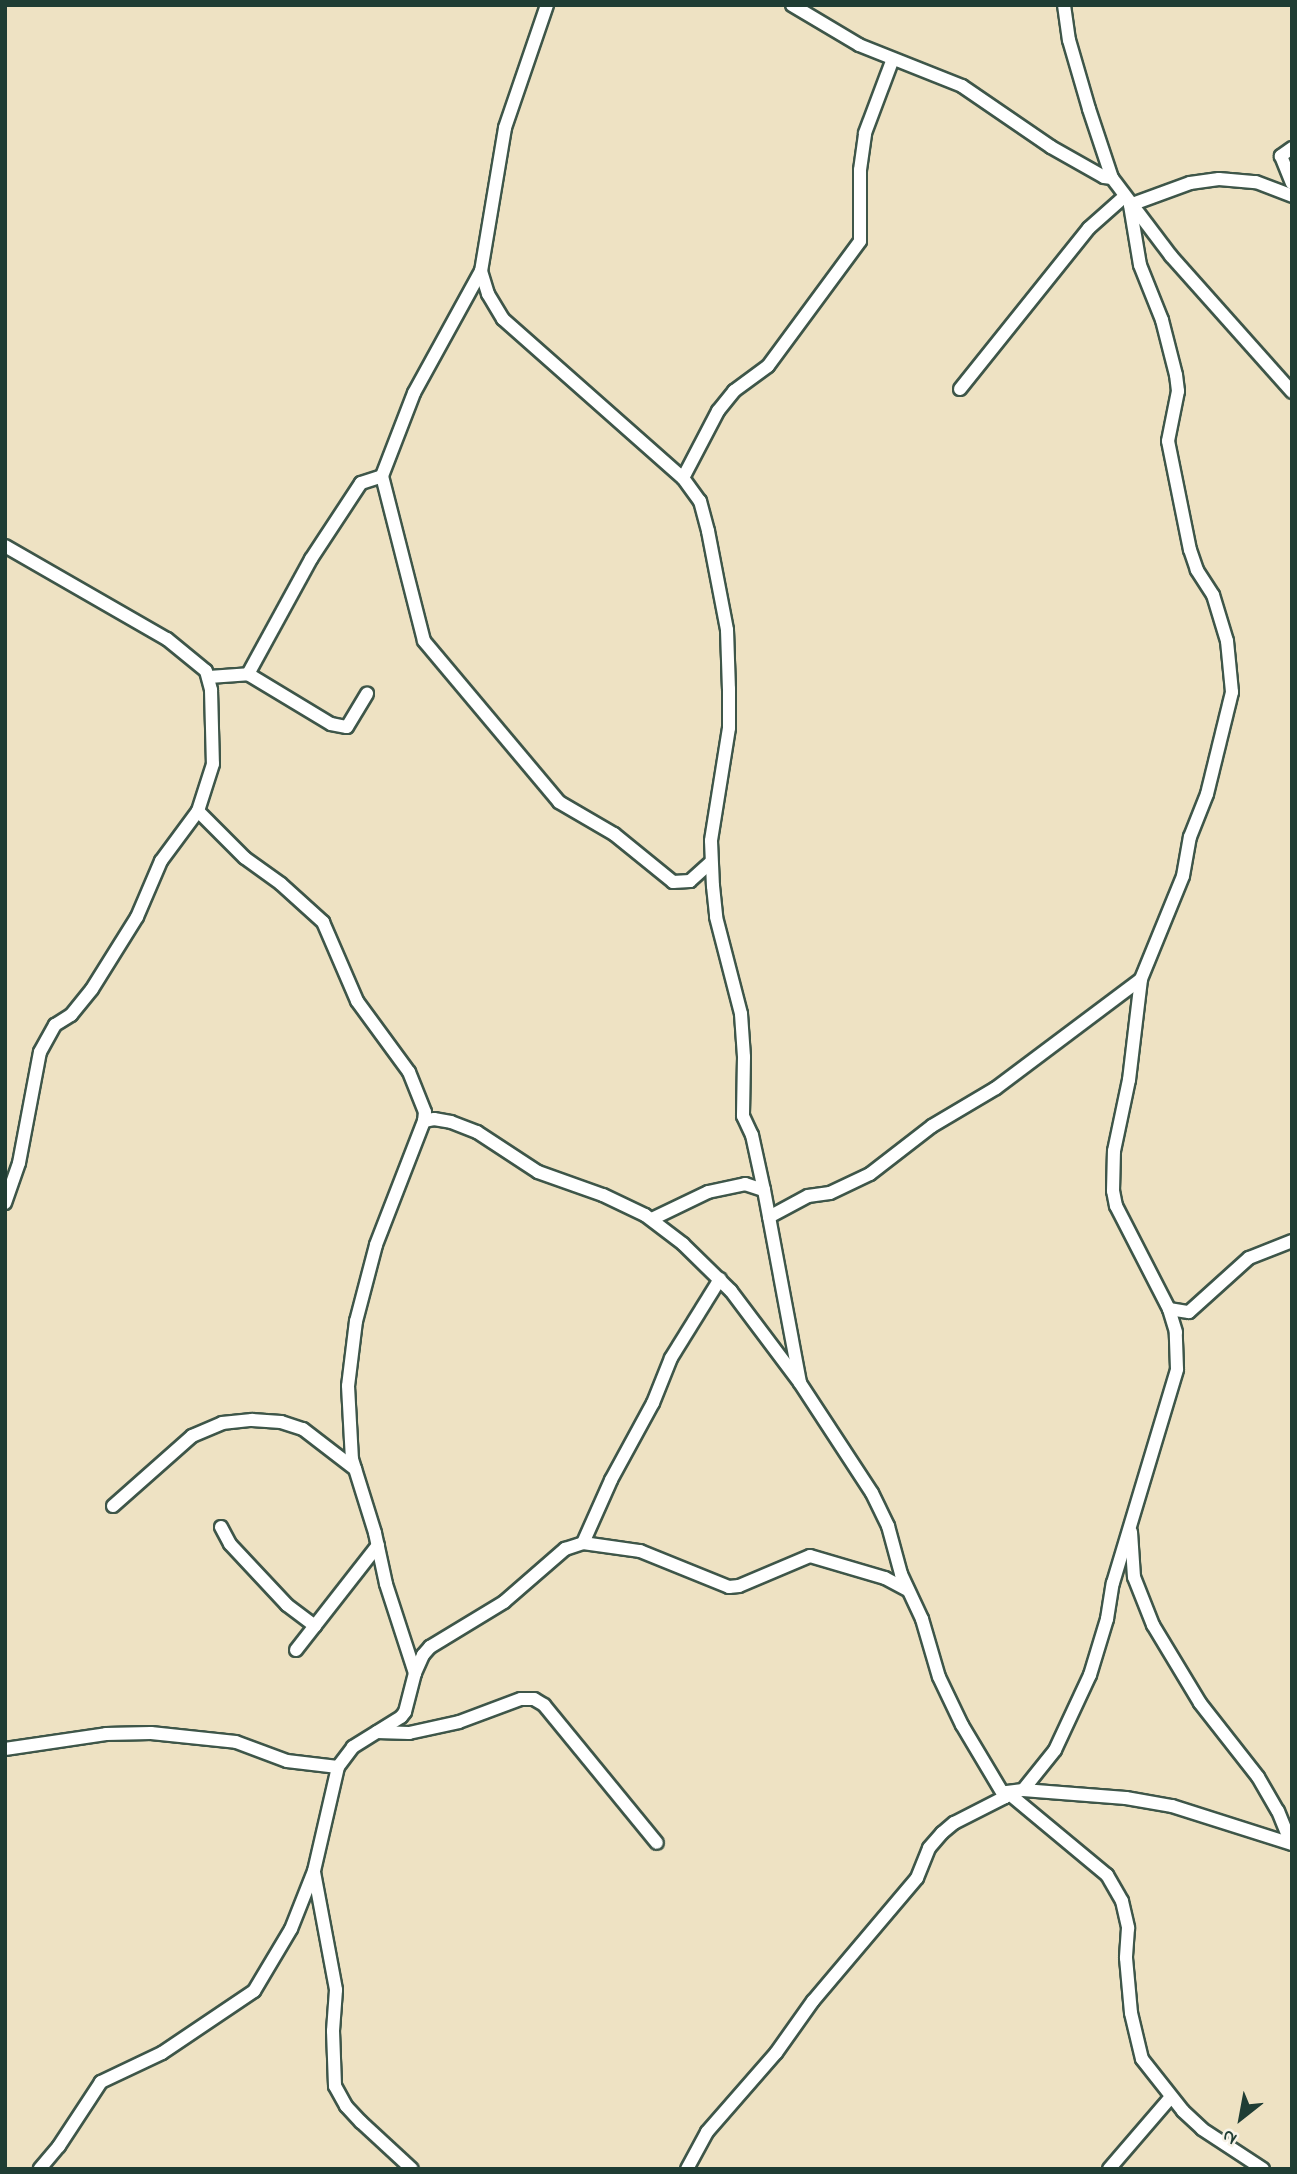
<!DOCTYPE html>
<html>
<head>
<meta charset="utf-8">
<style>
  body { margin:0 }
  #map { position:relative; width:1297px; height:2174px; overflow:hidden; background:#eee2c3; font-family:"Indie Flower",sans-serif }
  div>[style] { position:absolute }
  .roads { filter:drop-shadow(2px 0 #3e5649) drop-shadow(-2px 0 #3e5649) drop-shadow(0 2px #3e5649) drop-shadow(0 -2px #3e5649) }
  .minor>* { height:12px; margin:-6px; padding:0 6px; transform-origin:6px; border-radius:6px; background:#fff }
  span { translate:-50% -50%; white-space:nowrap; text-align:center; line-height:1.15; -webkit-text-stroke:6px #f7f3e8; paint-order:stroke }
  .frame { position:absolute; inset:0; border:7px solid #1f3d34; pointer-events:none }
  .north { position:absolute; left:1206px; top:2083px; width:70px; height:70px; -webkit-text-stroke:5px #f7f3e8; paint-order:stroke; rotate:211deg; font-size:19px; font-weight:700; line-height:28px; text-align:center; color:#1f3d34 }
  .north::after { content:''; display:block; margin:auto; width:24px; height:32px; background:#1f3d34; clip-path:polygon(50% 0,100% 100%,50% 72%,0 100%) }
</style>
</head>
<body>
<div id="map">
  <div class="roads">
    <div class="minor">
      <div style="left:547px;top:5px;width:130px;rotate:108.9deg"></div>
      <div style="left:505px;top:128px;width:145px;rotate:99.5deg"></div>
      <div style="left:481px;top:271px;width:24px;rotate:73deg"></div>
      <div style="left:488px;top:294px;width:29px;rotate:59deg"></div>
      <div style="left:503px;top:319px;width:240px;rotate:41.5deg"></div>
      <div style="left:683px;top:478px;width:29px;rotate:54deg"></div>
      <div style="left:700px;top:501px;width:31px;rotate:75deg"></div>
      <div style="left:708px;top:531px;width:101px;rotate:79.1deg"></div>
      <div style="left:727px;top:630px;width:59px;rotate:88.1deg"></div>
      <div style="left:729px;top:689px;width:39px;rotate:90deg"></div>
      <div style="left:729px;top:728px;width:114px;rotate:99.1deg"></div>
      <div style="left:711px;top:841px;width:45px;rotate:87.5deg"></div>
      <div style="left:713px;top:886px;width:31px;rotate:84deg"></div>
      <div style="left:716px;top:917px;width:100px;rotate:75.5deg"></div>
      <div style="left:741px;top:1014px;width:43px;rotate:86deg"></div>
      <div style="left:744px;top:1057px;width:59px;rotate:91deg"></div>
      <div style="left:743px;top:1116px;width:21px;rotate:65deg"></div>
      <div style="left:752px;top:1135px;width:56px;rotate:77.7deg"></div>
      <div style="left:764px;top:1190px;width:196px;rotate:79.4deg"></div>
      <div style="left:792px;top:5px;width:78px;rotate:30.8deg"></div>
      <div style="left:859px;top:45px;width:111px;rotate:21.7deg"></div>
      <div style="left:962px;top:86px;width:108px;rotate:34.4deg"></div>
      <div style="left:1051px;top:147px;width:61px;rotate:29.5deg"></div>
      <div style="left:1104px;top:177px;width:8px;rotate:7deg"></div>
      <div style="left:1064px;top:5px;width:35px;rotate:82deg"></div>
      <div style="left:1069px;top:40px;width:72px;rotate:73.8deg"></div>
      <div style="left:1089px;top:109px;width:73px;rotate:71.6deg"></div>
      <div style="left:1112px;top:178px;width:98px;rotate:52.9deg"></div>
      <div style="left:1171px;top:256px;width:182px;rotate:48.3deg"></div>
      <div style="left:1292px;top:148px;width:14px;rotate:144deg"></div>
      <div style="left:1281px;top:156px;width:29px;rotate:68deg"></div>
      <div style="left:481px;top:271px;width:139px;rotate:118.8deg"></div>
      <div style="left:414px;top:393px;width:89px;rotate:111.1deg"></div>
      <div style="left:382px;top:476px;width:170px;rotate:75.7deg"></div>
      <div style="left:424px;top:641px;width:210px;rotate:50deg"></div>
      <div style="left:559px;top:802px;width:64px;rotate:30.2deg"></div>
      <div style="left:614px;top:834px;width:76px;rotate:39.1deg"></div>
      <div style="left:673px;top:882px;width:17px;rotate:-3deg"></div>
      <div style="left:690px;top:881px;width:28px;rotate:-42deg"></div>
      <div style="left:960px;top:389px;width:206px;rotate:-51.3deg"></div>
      <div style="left:1089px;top:228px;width:47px;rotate:-41.5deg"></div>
      <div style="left:683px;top:478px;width:76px;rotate:-62.4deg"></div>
      <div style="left:718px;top:411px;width:26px;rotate:-51deg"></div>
      <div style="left:734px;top:391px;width:42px;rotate:-36.3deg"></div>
      <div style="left:768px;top:366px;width:155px;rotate:-53.6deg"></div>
      <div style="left:860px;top:241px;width:71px;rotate:-90deg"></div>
      <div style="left:860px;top:170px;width:37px;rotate:-82deg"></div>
      <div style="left:865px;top:133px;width:77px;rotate:-69.4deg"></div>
      <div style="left:5px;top:546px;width:187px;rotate:29.9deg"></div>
      <div style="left:167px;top:639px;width:50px;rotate:39.4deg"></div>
      <div style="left:206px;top:671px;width:20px;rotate:75deg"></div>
      <div style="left:211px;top:690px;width:74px;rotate:88.5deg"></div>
      <div style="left:213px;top:764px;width:49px;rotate:107.7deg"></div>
      <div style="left:198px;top:811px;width:66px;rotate:45deg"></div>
      <div style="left:245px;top:858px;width:44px;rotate:35.8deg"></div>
      <div style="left:281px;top:884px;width:57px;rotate:42.1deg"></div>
      <div style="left:323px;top:922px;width:86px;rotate:66.7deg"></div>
      <div style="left:357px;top:1001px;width:88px;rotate:53.8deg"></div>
      <div style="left:409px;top:1072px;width:43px;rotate:68.2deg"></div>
      <div style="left:425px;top:1112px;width:9px;rotate:96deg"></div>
      <div style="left:424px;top:1121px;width:133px;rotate:111.2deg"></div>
      <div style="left:376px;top:1245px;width:79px;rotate:104.7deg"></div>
      <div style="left:356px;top:1321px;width:65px;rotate:97deg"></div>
      <div style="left:348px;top:1386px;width:73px;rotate:86.9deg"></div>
      <div style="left:352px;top:1459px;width:77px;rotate:72.7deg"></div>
      <div style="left:375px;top:1533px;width:52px;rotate:77.8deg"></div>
      <div style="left:386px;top:1584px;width:94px;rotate:72deg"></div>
      <div style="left:415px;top:1673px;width:40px;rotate:104.4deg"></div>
      <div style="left:405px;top:1712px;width:6px;rotate:129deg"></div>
      <div style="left:401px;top:1717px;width:57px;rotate:148deg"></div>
      <div style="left:353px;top:1747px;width:25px;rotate:127deg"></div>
      <div style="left:338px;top:1767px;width:107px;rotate:103deg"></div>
      <div style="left:314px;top:1871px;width:62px;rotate:111.6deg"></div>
      <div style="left:291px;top:1929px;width:72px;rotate:120.8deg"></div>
      <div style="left:254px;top:1991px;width:111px;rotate:146deg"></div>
      <div style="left:162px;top:2053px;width:68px;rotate:154.6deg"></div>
      <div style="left:101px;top:2082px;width:77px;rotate:123.3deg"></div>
      <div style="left:59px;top:2146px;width:30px;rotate:130deg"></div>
      <div style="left:248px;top:674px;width:97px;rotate:31.1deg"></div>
      <div style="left:331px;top:724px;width:16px;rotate:11deg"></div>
      <div style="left:347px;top:727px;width:39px;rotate:-59deg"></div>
      <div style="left:209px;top:677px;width:39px;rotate:-4deg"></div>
      <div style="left:248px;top:674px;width:131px;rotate:-61.3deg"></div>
      <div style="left:311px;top:559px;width:91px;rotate:-56.7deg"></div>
      <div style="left:361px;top:483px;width:22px;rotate:-18deg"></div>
      <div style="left:424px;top:1121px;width:10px;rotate:-11deg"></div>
      <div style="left:434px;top:1119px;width:17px;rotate:10deg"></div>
      <div style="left:451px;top:1122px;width:28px;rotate:21deg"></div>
      <div style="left:477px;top:1132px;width:73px;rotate:33.3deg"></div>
      <div style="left:538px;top:1172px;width:69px;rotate:19.5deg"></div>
      <div style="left:603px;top:1195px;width:47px;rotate:25.5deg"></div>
      <div style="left:645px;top:1215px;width:48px;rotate:37.3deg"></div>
      <div style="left:683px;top:1244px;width:67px;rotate:44.4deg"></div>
      <div style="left:731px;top:1291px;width:115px;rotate:53.1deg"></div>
      <div style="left:800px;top:1383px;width:131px;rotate:56.8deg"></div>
      <div style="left:872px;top:1493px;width:37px;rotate:64deg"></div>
      <div style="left:888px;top:1526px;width:50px;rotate:74.8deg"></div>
      <div style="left:901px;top:1574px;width:50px;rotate:65deg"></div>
      <div style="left:922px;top:1619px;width:60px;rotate:73.7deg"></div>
      <div style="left:939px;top:1677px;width:53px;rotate:64.4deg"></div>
      <div style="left:962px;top:1725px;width:84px;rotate:59.2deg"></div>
      <div style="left:5px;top:1203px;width:42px;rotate:-70.7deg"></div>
      <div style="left:19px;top:1163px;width:113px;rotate:-79.3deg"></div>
      <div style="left:40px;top:1052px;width:31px;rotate:-61deg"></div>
      <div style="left:55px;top:1025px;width:19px;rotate:-32deg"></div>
      <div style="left:71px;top:1015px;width:33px;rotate:-51deg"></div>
      <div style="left:92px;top:989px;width:85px;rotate:-58deg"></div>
      <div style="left:137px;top:917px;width:61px;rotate:-66.8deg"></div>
      <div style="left:161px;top:861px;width:62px;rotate:-53.5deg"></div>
      <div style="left:769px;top:1217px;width:44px;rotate:-28.3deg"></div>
      <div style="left:808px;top:1196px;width:22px;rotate:-8deg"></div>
      <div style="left:830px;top:1193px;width:44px;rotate:-25.4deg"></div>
      <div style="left:870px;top:1174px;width:78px;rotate:-37.7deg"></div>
      <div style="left:932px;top:1126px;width:74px;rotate:-30.7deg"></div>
      <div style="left:996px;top:1088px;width:181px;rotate:-36.9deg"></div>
      <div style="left:652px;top:1219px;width:62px;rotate:-25.7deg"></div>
      <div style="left:708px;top:1192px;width:38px;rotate:-12deg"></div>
      <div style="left:745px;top:1184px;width:20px;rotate:18deg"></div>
      <div style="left:1169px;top:1309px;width:20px;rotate:9deg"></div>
      <div style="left:1189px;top:1312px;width:81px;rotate:-42deg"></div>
      <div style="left:1249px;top:1258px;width:46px;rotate:-21.6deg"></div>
      <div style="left:113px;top:1506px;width:106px;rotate:-41.5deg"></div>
      <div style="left:192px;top:1436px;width:33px;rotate:-23deg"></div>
      <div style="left:222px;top:1423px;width:30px;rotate:-6deg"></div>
      <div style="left:252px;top:1420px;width:29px;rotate:4deg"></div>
      <div style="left:281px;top:1422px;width:23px;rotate:18deg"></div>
      <div style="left:303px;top:1429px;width:66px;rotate:37.6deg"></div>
      <div style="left:221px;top:1527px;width:19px;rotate:62deg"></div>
      <div style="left:230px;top:1544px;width:83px;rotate:46.9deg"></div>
      <div style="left:287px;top:1605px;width:35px;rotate:37deg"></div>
      <div style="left:1131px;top:1532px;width:45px;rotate:86.2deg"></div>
      <div style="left:1134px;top:1577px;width:52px;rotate:68.4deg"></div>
      <div style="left:1153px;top:1625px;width:91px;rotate:58.9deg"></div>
      <div style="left:1200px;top:1703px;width:94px;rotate:51.9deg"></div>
      <div style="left:1258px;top:1777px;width:39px;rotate:60deg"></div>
      <div style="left:1278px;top:1811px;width:35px;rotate:68deg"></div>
      <div style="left:583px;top:1543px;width:69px;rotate:-66deg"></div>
      <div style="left:611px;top:1480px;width:88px;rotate:-61.4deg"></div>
      <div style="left:653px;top:1403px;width:48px;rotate:-68.2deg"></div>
      <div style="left:671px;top:1358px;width:93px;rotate:-58.2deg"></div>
      <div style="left:296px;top:1650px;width:133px;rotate:-52deg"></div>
      <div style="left:415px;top:1673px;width:20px;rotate:-66deg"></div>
      <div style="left:423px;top:1655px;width:11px;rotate:-49deg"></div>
      <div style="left:430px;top:1647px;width:87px;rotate:-31.3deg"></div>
      <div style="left:504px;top:1602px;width:81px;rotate:-41deg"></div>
      <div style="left:565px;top:1549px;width:19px;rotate:-18deg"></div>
      <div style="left:583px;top:1543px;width:58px;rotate:8deg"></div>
      <div style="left:640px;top:1551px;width:96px;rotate:22deg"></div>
      <div style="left:729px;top:1587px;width:10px;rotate:-6deg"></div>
      <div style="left:739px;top:1586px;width:77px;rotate:-22.9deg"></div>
      <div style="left:810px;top:1556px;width:78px;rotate:16.3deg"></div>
      <div style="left:885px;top:1578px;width:26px;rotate:28deg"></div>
      <div style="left:377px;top:1732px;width:32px;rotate:2deg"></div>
      <div style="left:409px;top:1733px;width:51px;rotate:-12.4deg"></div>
      <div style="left:459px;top:1722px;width:66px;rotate:-20.4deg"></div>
      <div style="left:521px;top:1699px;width:13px"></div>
      <div style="left:534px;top:1699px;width:12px;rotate:31deg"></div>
      <div style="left:544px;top:1705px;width:178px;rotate:50.7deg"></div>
      <div style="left:5px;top:1749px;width:102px;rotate:-8.4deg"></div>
      <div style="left:106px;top:1734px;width:45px;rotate:-1.3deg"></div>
      <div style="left:151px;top:1733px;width:85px;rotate:6deg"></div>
      <div style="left:236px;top:1742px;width:54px;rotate:20.4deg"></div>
      <div style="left:287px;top:1761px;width:51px;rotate:6.7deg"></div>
      <div style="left:1023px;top:1790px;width:103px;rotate:4.4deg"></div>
      <div style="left:1126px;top:1798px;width:47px;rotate:9.9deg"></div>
      <div style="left:1172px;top:1806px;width:126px;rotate:17.6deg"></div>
      <div style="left:1007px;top:1792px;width:130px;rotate:39.7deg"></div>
      <div style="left:1107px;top:1875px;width:30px;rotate:60deg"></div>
      <div style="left:1122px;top:1901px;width:28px;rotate:77deg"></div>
      <div style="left:1128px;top:1928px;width:30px;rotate:94deg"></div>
      <div style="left:1126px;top:1958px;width:55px;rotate:84.8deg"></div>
      <div style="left:1131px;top:2013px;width:47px;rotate:76.6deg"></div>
      <div style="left:1142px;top:2059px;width:66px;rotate:51.7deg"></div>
      <div style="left:1183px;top:2111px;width:26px;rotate:43deg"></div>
      <div style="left:1202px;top:2129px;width:73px;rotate:33.3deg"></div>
      <div style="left:314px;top:1872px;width:120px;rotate:79.4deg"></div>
      <div style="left:336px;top:1990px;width:41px;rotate:94.2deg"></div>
      <div style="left:333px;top:2031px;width:55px;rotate:87.9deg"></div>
      <div style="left:335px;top:2086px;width:23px;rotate:61deg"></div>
      <div style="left:346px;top:2106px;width:22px;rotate:47deg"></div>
      <div style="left:361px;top:2122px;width:69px;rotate:42.7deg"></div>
      <div style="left:687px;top:2169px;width:42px;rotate:-61.6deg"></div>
      <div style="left:707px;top:2132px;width:105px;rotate:-48.9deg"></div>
      <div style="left:776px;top:2053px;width:64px;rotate:-54.6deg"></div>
      <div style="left:813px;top:2001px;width:161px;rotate:-49.8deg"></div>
      <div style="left:917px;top:1878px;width:32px;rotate:-68deg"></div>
      <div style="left:929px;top:1848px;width:20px;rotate:-49deg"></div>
      <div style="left:942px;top:1833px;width:16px;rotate:-40deg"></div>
      <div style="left:954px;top:1823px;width:57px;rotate:-27deg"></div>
      <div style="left:1005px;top:1797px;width:5px;rotate:-68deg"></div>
      <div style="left:1007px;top:1792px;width:16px;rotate:-7deg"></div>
      <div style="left:1023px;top:1790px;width:51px;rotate:-51.3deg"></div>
      <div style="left:1055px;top:1750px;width:83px;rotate:-65deg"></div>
      <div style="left:1090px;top:1675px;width:59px;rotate:-73.1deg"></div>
      <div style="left:1107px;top:1619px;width:36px;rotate:-81deg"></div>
      <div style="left:1113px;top:1583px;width:223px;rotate:-73.3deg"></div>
      <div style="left:1177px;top:1369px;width:37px;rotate:-92deg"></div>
      <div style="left:1176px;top:1332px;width:24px;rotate:-107deg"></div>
      <div style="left:1169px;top:1309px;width:116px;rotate:-117.2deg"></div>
      <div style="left:1116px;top:1206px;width:15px;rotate:-101deg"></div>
      <div style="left:1113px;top:1191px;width:40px;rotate:-88.6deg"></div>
      <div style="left:1114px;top:1151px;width:73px;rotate:-78.1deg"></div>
      <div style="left:1129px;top:1080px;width:102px;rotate:-83.2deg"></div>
      <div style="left:1141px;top:979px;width:111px;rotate:-67.8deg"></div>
      <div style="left:1183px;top:876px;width:40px;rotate:-80deg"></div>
      <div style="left:1190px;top:837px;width:46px;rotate:-68.4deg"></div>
      <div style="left:1207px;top:794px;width:105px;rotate:-76.2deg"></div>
      <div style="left:1232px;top:692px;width:51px;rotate:-95.6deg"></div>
      <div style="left:1227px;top:641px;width:48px;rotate:-106.9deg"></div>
      <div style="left:1213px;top:595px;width:30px;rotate:-123deg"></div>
      <div style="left:1197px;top:570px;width:21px;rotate:-109deg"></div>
      <div style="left:1190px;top:550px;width:111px;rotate:-101.4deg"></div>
      <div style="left:1168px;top:441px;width:51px;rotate:-78.7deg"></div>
      <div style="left:1178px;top:391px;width:16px;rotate:-97deg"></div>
      <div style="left:1176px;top:375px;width:57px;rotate:-104.3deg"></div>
      <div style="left:1162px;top:320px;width:59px;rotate:-111.8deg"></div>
      <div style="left:1140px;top:265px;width:61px;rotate:-99.5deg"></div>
      <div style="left:1130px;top:205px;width:64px;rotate:-20.1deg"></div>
      <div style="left:1190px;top:183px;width:29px;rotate:-8deg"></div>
      <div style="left:1219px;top:179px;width:37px;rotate:5deg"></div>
      <div style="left:1256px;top:182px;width:39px;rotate:21deg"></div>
      <div style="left:1109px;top:2169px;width:95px;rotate:-49.3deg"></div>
    </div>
  </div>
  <div class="frame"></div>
  <div class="north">N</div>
</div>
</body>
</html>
